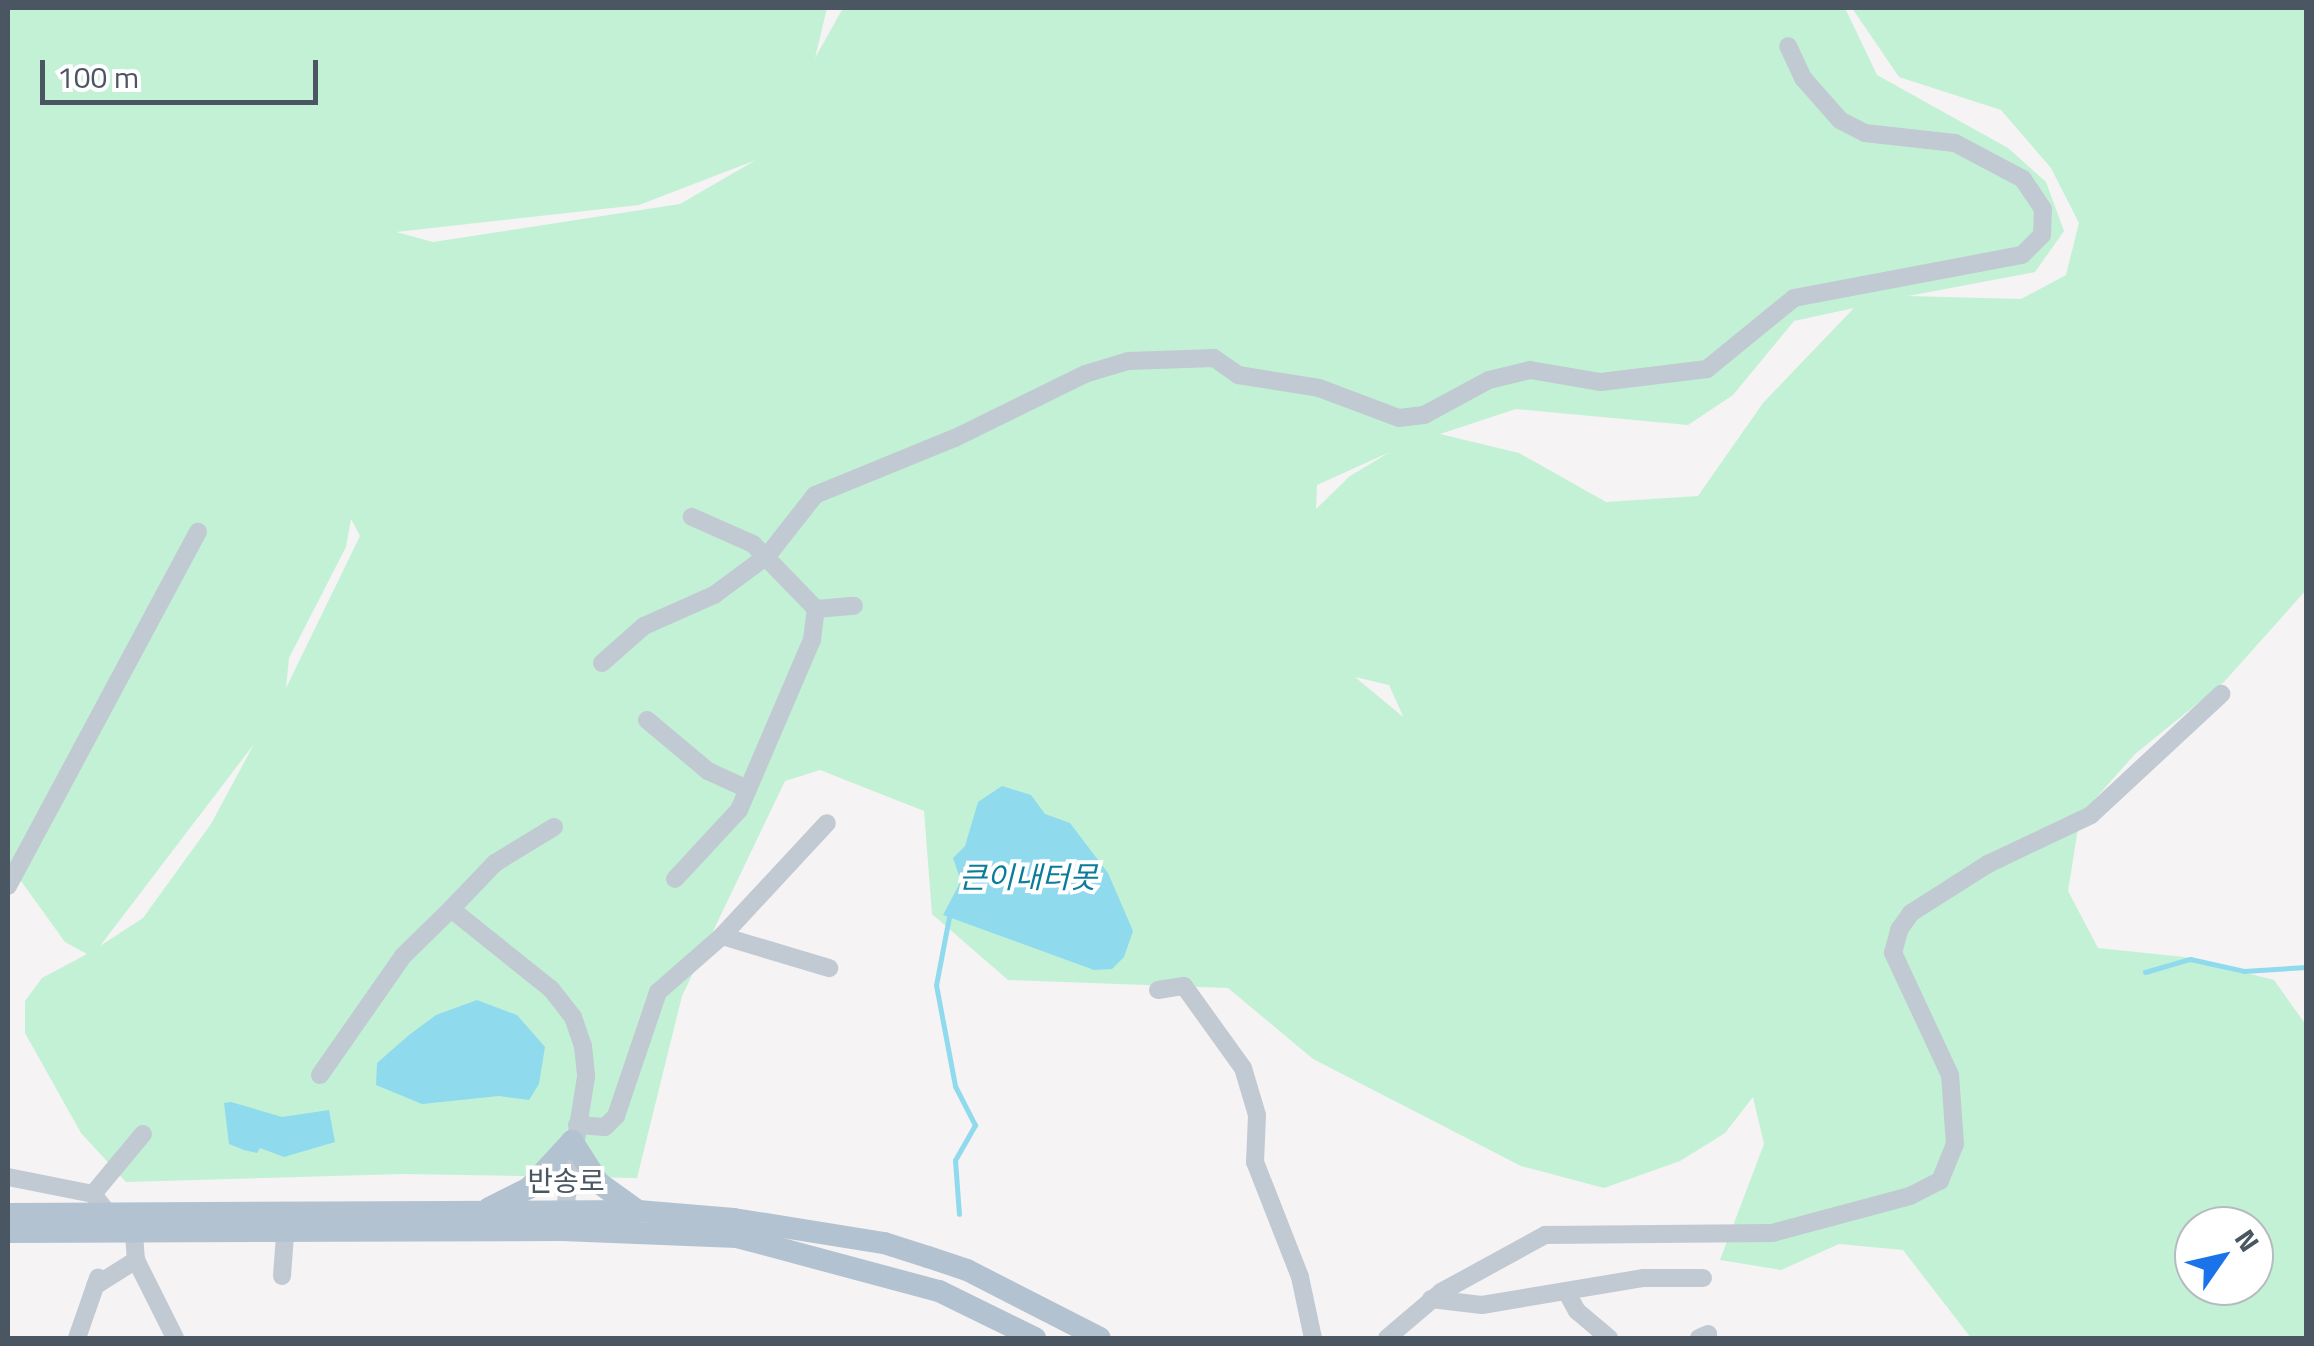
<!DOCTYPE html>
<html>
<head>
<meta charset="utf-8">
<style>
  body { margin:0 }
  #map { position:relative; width:2314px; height:1346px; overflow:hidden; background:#f5f3f3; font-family:"Titillium Web","Noto Sans KR",sans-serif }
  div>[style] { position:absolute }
  .green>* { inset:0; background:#c3f1d5 }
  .water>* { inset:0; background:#90daee }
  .stream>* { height:5px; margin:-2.5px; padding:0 2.5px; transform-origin:2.5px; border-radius:2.5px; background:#90daee }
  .minor>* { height:18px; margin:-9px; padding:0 9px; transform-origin:9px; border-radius:9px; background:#c1cad2 }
  .major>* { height:22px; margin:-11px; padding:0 11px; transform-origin:11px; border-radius:11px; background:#b3c2d1 }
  span { translate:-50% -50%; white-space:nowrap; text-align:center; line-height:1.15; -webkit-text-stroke:8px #fff; paint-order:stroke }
  .street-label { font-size:28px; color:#4a5661 }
  .water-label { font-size:30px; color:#0c7c9b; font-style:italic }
  .frame { position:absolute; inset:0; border:10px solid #4a5661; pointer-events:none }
  .north { position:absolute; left:2174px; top:1206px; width:100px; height:100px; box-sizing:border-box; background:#fff; border:2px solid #b7bbc0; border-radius:50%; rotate:56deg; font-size:28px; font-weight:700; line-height:40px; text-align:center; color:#4a5661 }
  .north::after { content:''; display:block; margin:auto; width:35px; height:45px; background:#1a73e8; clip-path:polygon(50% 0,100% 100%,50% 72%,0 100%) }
  .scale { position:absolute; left:40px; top:60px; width:278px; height:45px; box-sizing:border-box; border:5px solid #4a5661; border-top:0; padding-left:12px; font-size:30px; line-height:35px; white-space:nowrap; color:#4a5661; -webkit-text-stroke:8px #fff; paint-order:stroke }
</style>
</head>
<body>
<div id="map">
  <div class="green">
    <div style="clip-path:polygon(evenodd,8px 8px,827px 8px,815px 58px,843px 8px,1845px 8px,1877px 75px,2008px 148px,2046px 182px,2064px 231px,2035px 272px,1908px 296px,2021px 299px,2066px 275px,2079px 223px,2051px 168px,2001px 110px,1899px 77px,1852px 8px,2306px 8px,2306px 590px,2224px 682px,2135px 754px,2080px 816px,2068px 891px,2098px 948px,2184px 957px,2274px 980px,2306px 1025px,2306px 1338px,1971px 1338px,1903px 1250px,1839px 1244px,1781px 1270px,1720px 1260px,1764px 1144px,1753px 1097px,1725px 1133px,1680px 1161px,1604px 1188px,1521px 1166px,1313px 1059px,1228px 988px,1008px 980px,932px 914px,924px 811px,820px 770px,785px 781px,682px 996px,637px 1178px,403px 1174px,126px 1182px,81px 1133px,25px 1033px,25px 1001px,42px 978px,87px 954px,65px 942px,8px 863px,8px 8px,756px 160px,680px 204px,433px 242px,396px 232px,639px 205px,756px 160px,8px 8px,1854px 308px,1763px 403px,1698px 496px,1606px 502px,1519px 453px,1440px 434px,1516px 409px,1688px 425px,1733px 395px,1794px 321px,1854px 308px,8px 8px,1390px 452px,1350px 476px,1316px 509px,1317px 485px,1390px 452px,8px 8px,351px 519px,360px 536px,286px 688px,289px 658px,346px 547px,351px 519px,8px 8px,1355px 677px,1389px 685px,1403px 716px,1402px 716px,1355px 677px,8px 8px,254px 744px,211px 824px,143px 918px,100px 946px,254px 744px,8px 8px,2194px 1226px,2254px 1226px,2254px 1286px,2194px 1286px,2194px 1226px)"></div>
  </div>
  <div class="water">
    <div style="clip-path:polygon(1002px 786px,1031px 795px,1045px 814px,1070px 823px,1108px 873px,1133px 931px,1124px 957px,1112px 969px,1094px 970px,943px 915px,961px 881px,953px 858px,965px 846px,978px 802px)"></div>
    <div style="clip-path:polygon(477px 1000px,517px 1015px,545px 1047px,539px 1084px,529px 1100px,499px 1096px,422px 1104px,376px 1085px,377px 1063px,409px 1035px,436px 1015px)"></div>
    <div style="clip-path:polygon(231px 1102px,282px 1117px,329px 1110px,335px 1142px,284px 1157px,260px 1148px,257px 1153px,244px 1150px,229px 1144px,224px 1103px)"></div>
  </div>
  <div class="stream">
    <div style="left:949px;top:917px;width:69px;rotate:100.8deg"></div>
    <div style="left:936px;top:985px;width:103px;rotate:79.3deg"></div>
    <div style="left:955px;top:1086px;width:44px;rotate:62.9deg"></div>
    <div style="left:975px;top:1125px;width:40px;rotate:119.7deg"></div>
    <div style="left:955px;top:1160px;width:54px;rotate:85.8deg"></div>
    <div style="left:2145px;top:972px;width:47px;rotate:-16.1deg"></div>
    <div style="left:2190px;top:959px;width:55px;rotate:12.5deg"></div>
    <div style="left:2244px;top:971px;width:62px;rotate:-3.7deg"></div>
  </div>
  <div class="minor">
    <div style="left:816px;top:609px;width:38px;rotate:-5deg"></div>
    <div style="left:602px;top:663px;width:56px;rotate:-41.4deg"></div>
    <div style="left:644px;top:626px;width:77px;rotate:-23.9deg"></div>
    <div style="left:714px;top:595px;width:67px;rotate:-36.5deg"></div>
    <div style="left:768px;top:555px;width:76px;rotate:-51.9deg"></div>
    <div style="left:815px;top:495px;width:151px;rotate:-22.2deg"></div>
    <div style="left:955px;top:438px;width:145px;rotate:-26.2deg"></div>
    <div style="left:1085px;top:374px;width:45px;rotate:-16.8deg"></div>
    <div style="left:1128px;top:361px;width:86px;rotate:-2deg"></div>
    <div style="left:1214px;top:358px;width:29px;rotate:35deg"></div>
    <div style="left:1238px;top:375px;width:82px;rotate:9.1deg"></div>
    <div style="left:1319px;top:388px;width:85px;rotate:20.6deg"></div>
    <div style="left:1399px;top:418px;width:25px;rotate:-7deg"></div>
    <div style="left:1424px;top:415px;width:74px;rotate:-28.3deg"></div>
    <div style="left:1489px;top:380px;width:42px;rotate:-13.7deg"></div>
    <div style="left:1530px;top:370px;width:72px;rotate:9.6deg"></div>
    <div style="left:1601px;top:382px;width:107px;rotate:-7deg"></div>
    <div style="left:1707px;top:369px;width:112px;rotate:-39.2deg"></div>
    <div style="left:1794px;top:298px;width:232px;rotate:-10.7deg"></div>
    <div style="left:2022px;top:255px;width:28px;rotate:-45deg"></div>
    <div style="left:2042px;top:235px;width:26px;rotate:-88deg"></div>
    <div style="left:2043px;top:209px;width:36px;rotate:-124deg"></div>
    <div style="left:2023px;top:179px;width:77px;rotate:-152.1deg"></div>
    <div style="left:1955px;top:143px;width:91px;rotate:-173.7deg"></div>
    <div style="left:1865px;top:133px;width:28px;rotate:-153deg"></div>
    <div style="left:1840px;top:120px;width:56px;rotate:-131.4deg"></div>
    <div style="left:1803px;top:78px;width:35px;rotate:-115deg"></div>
    <div style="left:647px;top:720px;width:80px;rotate:39.9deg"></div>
    <div style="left:708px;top:771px;width:41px;rotate:24.7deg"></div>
    <div style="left:554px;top:827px;width:69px;rotate:148.6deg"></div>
    <div style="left:495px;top:863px;width:64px;rotate:133.7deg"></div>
    <div style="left:451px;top:909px;width:128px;rotate:38.7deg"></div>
    <div style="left:551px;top:989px;width:36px;rotate:52deg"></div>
    <div style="left:573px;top:1017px;width:31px;rotate:71deg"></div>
    <div style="left:583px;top:1046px;width:31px;rotate:84deg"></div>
    <div style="left:586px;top:1077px;width:146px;rotate:99.1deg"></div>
    <div style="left:675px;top:879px;width:94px;rotate:-47.2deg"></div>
    <div style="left:739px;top:810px;width:185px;rotate:-66.8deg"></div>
    <div style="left:812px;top:640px;width:31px;rotate:-83deg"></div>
    <div style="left:816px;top:609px;width:91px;rotate:-134.1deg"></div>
    <div style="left:753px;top:544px;width:67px;rotate:-156.1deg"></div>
    <div style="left:8px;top:886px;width:402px;rotate:-61.8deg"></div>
    <div style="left:722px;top:936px;width:112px;rotate:16.7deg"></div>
    <div style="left:1158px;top:990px;width:26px;rotate:-9deg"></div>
    <div style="left:1184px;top:986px;width:101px;rotate:54.3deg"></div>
    <div style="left:1243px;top:1068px;width:49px;rotate:73.4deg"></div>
    <div style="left:1257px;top:1115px;width:47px;rotate:92.4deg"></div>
    <div style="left:1255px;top:1162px;width:123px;rotate:68.6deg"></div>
    <div style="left:1300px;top:1277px;width:62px;rotate:78deg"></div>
    <div style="left:320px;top:1075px;width:145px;rotate:-55.1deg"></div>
    <div style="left:403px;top:956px;width:67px;rotate:-44.4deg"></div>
    <div style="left:577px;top:1125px;width:28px;rotate:4deg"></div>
    <div style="left:605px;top:1127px;width:16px;rotate:-45deg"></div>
    <div style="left:616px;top:1116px;width:131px;rotate:-71.3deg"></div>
    <div style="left:658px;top:992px;width:85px;rotate:-41.2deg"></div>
    <div style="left:722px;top:936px;width:154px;rotate:-47.1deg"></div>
    <div style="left:8px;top:1177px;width:87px;rotate:11.3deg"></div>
    <div style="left:93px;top:1194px;width:23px;rotate:52deg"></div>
    <div style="left:93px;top:1194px;width:78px;rotate:-50.2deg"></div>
    <div style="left:134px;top:1233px;width:27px;rotate:86deg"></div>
    <div style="left:136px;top:1260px;width:87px;rotate:63.4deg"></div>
    <div style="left:282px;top:1276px;width:41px;rotate:-85.8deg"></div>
    <div style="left:95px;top:1286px;width:49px;rotate:-32.4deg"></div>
    <div style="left:1567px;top:1293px;width:21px;rotate:61deg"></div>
    <div style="left:1577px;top:1311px;width:42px;rotate:40.2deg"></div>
    <div style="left:1431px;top:1299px;width:51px;rotate:6.7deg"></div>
    <div style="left:1482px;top:1305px;width:164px;rotate:-9.5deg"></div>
    <div style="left:1644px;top:1278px;width:59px"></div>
    <div style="left:77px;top:1338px;width:64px;rotate:-70.7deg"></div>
    <div style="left:1387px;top:1338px;width:71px;rotate:-40.4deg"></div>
    <div style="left:1441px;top:1292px;width:119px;rotate:-28.7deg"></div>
    <div style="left:1545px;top:1235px;width:227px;rotate:-0.5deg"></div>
    <div style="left:1772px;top:1233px;width:143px;rotate:-15deg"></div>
    <div style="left:1910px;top:1196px;width:34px;rotate:-27deg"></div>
    <div style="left:1940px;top:1181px;width:40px;rotate:-68deg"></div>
    <div style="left:1955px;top:1144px;width:69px;rotate:-94.1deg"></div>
    <div style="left:1950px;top:1075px;width:135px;rotate:-115deg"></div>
    <div style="left:1893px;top:953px;width:24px;rotate:-75deg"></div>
    <div style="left:1899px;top:930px;width:21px;rotate:-55deg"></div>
    <div style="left:1911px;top:913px;width:91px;rotate:-32.5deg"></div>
    <div style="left:1988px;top:864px;width:114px;rotate:-25.4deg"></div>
    <div style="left:2091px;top:815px;width:178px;rotate:-42.9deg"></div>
    <div style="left:1699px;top:1338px;width:10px;rotate:-24deg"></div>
  </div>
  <div class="major">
    <div style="left:489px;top:1208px;width:45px;rotate:-26.6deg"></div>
    <div style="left:529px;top:1188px;width:64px;rotate:-47.5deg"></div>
    <div style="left:572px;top:1141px;width:50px;rotate:57.3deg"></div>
    <div style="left:599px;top:1183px;width:48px;rotate:35.7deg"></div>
    <div style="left:8px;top:1214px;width:630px;rotate:-0.27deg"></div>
    <div style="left:638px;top:1211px;width:96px;rotate:4.8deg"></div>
    <div style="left:734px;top:1219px;width:152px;rotate:9.1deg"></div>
    <div style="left:884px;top:1243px;width:46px;rotate:17.7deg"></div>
    <div style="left:928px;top:1257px;width:41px;rotate:18.4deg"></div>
    <div style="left:967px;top:1270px;width:149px;rotate:27.1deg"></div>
    <div style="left:8px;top:1232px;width:554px;rotate:-0.21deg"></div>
    <div style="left:562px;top:1230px;width:175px;rotate:2.3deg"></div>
    <div style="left:737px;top:1237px;width:209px;rotate:15deg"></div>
    <div style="left:939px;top:1291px;width:107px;rotate:26.1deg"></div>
  </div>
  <div class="street-label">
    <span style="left:566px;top:1181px">반송로</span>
  </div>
  <div class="water-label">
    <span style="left:1028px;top:877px">큰이내터못</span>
  </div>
  <div class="frame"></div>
  <div class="north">N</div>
  <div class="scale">100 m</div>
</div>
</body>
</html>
